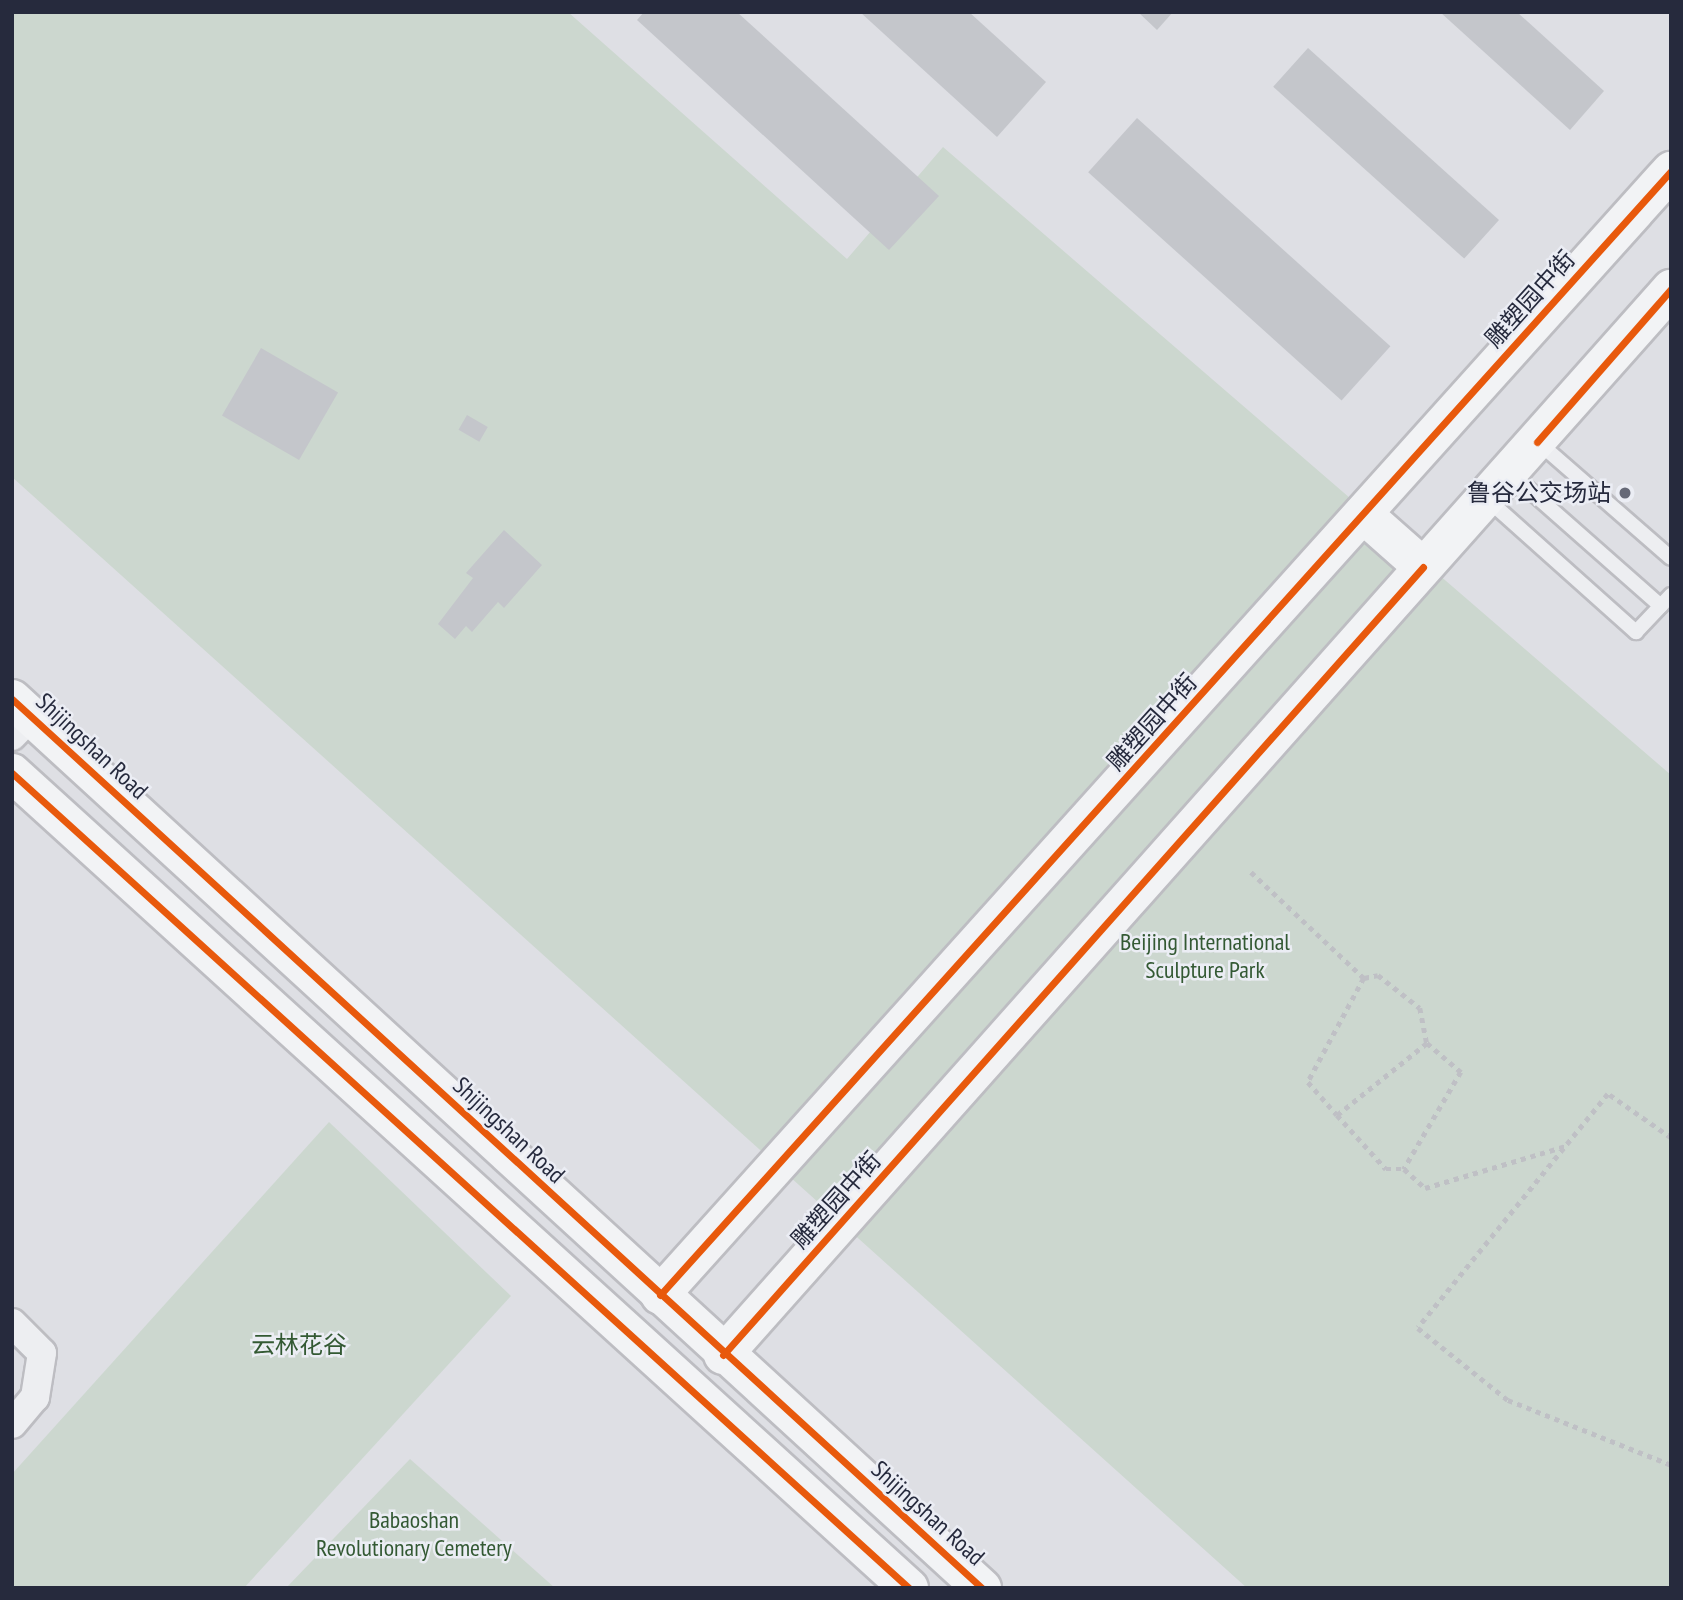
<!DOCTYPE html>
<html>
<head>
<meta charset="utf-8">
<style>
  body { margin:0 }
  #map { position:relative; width:1683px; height:1600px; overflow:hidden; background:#dedfe4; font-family:"PT Sans Narrow","Noto Sans SC",sans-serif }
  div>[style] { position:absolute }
  .green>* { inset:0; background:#ccd7cf }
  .building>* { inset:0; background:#c4c6cb; transform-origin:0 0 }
  .path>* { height:4.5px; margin-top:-2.25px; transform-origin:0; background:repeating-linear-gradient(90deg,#bfc0c5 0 5px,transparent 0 10px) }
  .roads { filter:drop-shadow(2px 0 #bdbdc2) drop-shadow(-2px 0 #bdbdc2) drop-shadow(0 2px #bdbdc2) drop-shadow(0 -2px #bdbdc2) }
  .lane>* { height:14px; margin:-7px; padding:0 7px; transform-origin:7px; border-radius:7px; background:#edeef1 }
  .street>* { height:28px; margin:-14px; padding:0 14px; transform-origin:14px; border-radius:14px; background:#edeef1 }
  .secondary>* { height:38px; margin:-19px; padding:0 19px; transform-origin:19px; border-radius:19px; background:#f2f3f5 }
  .highway>* { height:38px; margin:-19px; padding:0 19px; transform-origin:19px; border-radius:19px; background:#f2f3f5 }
  .cycleway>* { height:7px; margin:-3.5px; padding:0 3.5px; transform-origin:3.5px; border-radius:3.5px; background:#e8590c }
  .dots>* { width:19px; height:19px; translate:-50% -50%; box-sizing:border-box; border:4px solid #ebedf4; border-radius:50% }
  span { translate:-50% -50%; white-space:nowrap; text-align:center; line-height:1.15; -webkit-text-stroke:5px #ebedf4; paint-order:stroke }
  .street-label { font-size:24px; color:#262a3d }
  .poi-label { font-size:24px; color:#262a3d }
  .right { translate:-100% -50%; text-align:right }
  .park-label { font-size:24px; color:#335933 }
  .frame { position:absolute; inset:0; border:14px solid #262a3d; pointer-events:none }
</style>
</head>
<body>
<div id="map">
  <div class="green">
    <div style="clip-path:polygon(12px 12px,568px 12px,847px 259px,943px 147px,1671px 775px,1671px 1588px,1247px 1588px,12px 477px)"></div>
    <div style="clip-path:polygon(329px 1122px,511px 1296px,244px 1588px,12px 1588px,12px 1474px)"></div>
    <div style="clip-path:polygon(410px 1459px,555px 1588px,286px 1588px)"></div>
  </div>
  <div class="building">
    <div style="clip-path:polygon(644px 12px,737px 12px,939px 196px,889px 250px,637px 20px)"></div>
    <div style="clip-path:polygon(860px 12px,969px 12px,1046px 82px,997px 137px)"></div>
    <div style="clip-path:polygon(1138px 12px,1173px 12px,1157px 30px)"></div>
    <div style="clip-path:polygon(1440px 12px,1517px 12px,1604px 91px,1570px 130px)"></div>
    <div style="left:1308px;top:48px;width:257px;height:52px;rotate:42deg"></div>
    <div style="left:1137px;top:118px;width:341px;height:73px;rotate:42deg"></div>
    <div style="left:261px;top:348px;width:89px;height:78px;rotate:30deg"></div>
    <div style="left:467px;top:415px;width:24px;height:17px;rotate:30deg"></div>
    <div style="clip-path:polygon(504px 530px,542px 565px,504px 608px,498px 602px,472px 632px,466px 626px,455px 639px,438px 624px,473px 578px,466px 573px)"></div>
  </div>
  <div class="path">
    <div style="left:1251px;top:872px;width:155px;rotate:43.2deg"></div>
    <div style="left:1364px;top:978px;width:118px;rotate:118.3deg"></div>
    <div style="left:1308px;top:1082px;width:44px;rotate:48.7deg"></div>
    <div style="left:1337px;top:1115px;width:115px;rotate:-38.7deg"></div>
    <div style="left:1427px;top:1043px;width:45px;rotate:40.5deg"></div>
    <div style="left:1461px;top:1072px;width:113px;rotate:120.4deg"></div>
    <div style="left:1404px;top:1169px;width:28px;rotate:42deg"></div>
    <div style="left:1425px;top:1188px;width:147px;rotate:-16.6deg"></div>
    <div style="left:1364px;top:978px;width:14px;rotate:-12deg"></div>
    <div style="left:1378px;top:975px;width:53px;rotate:38.2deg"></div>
    <div style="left:1420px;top:1008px;width:36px;rotate:79deg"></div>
    <div style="left:1337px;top:1115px;width:73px;rotate:47.8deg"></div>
    <div style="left:1386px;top:1169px;width:18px"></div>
    <div style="left:1671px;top:1138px;width:77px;rotate:-145.1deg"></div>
    <div style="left:1608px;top:1094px;width:301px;rotate:129.1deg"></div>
    <div style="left:1418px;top:1328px;width:115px;rotate:38.7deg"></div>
    <div style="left:1508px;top:1400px;width:175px;rotate:21.7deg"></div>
  </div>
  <div class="roads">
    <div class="lane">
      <div style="left:1538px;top:442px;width:176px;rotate:41.1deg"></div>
      <div style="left:1510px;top:473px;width:201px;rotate:41.4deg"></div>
      <div style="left:1487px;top:499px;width:200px;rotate:41.8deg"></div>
      <div style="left:1636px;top:632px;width:51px;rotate:-46.6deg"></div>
    </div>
    <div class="street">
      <div style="left:12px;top:736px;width:28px;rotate:-46deg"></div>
      <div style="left:12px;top:1323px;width:42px;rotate:45deg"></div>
      <div style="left:42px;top:1353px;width:45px;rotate:99deg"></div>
      <div style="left:35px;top:1397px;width:35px;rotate:130deg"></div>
    </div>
    <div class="secondary">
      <div style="left:1363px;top:514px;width:80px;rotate:41.5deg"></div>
      <div style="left:660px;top:1295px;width:1512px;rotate:-48.03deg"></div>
      <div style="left:723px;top:1355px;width:1427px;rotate:-48.35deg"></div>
    </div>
    <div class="highway">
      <div style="left:12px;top:699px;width:1316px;rotate:42.51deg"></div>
      <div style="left:12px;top:773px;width:1212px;rotate:42.26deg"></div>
    </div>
  </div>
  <div class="cycleway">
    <div style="left:1537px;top:442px;width:203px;rotate:-48.8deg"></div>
    <div style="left:12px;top:699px;width:1316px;rotate:42.51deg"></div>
    <div style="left:12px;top:773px;width:1212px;rotate:42.26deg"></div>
    <div style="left:660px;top:1295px;width:1512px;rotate:-48.03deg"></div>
    <div style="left:723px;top:1355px;width:1054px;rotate:-48.38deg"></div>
  </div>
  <div class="dots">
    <div style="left:1625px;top:493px;background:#666977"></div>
  </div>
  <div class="street-label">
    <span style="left:1530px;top:299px;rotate:-48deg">雕塑园中街</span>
    <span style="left:1152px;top:722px;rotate:-48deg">雕塑园中街</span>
    <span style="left:92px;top:746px;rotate:43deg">Shijingshan Road</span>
    <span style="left:509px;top:1130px;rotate:43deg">Shijingshan Road</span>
    <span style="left:836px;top:1200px;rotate:-48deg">雕塑园中街</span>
    <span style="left:928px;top:1513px;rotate:42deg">Shijingshan Road</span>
  </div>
  <div class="poi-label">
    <span class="right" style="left:1611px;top:493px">鲁谷公交场站</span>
  </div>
  <div class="park-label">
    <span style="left:1205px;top:956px">Beijing International<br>Sculpture Park</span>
    <span style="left:299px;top:1345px">云林花谷</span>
    <span style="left:414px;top:1534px">Babaoshan<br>Revolutionary Cemetery</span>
  </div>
  <div class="frame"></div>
</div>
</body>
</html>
